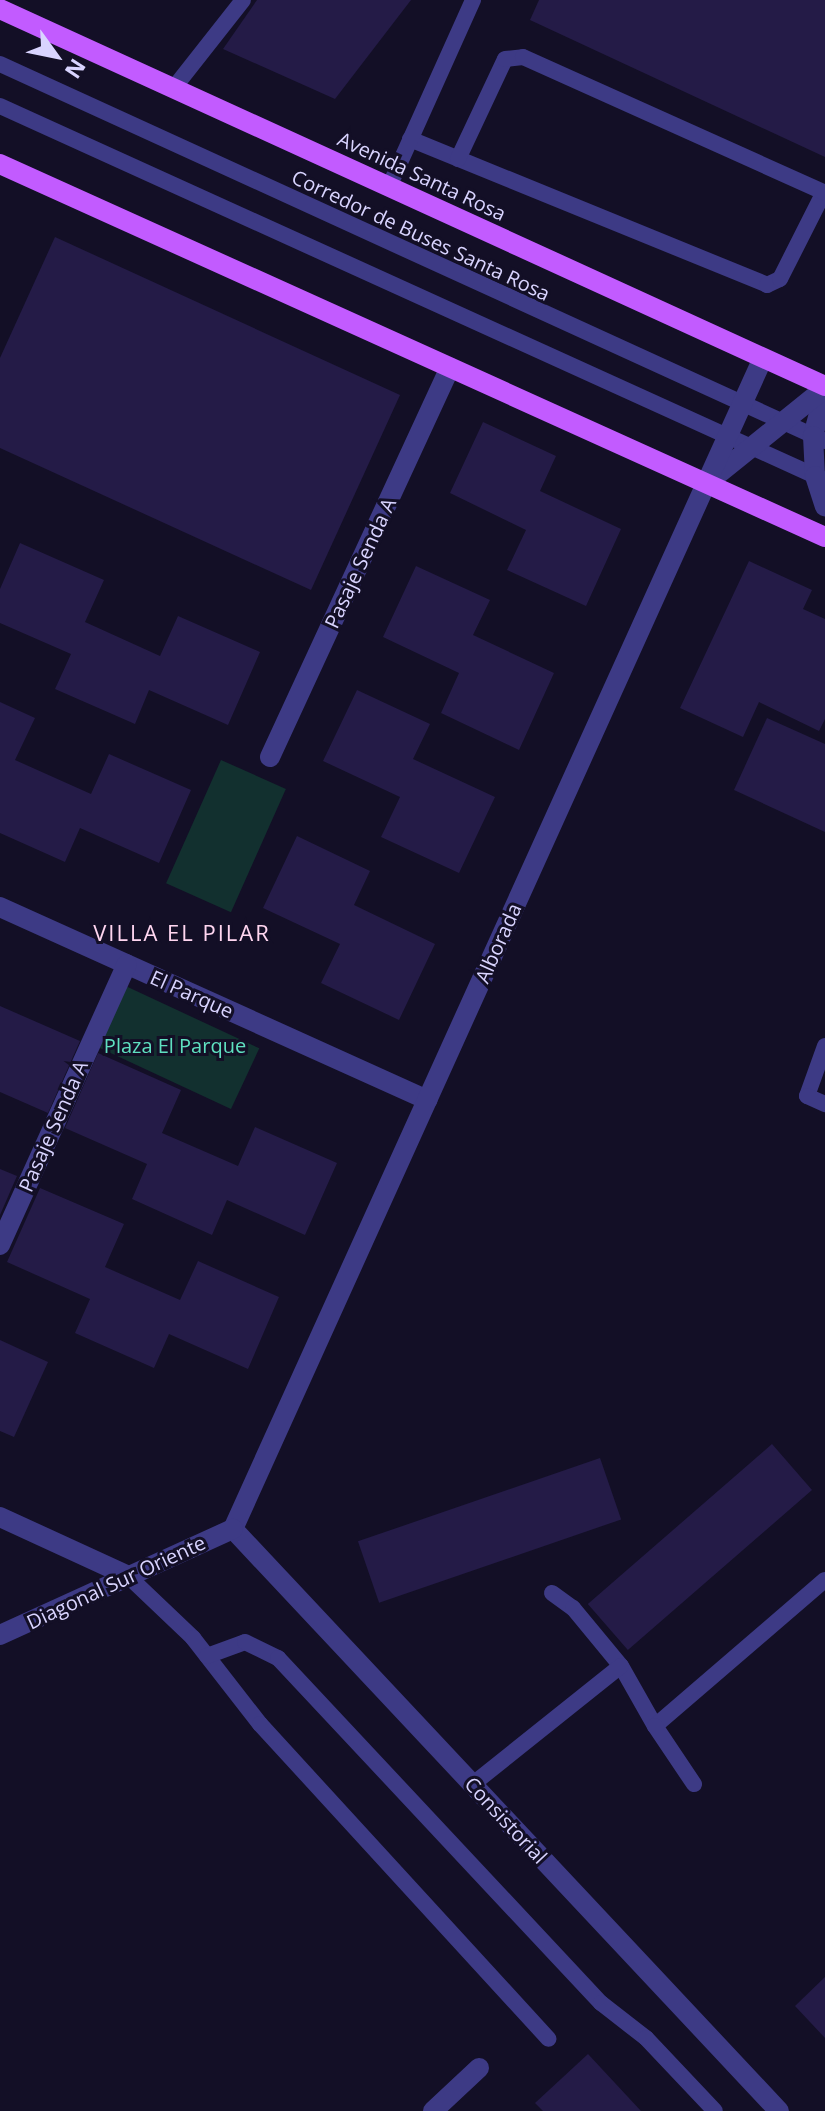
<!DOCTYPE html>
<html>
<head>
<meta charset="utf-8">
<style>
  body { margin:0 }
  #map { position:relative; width:825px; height:2111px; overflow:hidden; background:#130f26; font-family:"Open Sans",sans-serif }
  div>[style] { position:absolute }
  .green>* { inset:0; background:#12302f; transform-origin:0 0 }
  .building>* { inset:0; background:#241b47; transform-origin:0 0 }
  .service>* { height:16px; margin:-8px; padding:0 8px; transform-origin:8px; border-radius:8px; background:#3d3a85 }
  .minor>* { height:20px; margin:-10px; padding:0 10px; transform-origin:10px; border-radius:10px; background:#3d3a85 }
  .tertiary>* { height:20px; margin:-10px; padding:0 10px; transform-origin:10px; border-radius:10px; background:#3d3a85 }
  .primary>* { height:20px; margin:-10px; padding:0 10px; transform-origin:10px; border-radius:10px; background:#c25bff }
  span { translate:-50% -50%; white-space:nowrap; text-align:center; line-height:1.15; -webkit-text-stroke:6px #130f26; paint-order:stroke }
  .street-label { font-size:20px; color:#d9d4ff }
  .park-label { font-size:20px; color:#5fe0c0 }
  .neighbourhood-label { font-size:22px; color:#ffd6f0; letter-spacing:2px }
  .north { position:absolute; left:16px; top:16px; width:80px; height:80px; -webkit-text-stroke:6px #130f26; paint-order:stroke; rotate:123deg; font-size:22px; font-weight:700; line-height:32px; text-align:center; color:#d9d4ff }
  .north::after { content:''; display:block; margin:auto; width:28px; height:36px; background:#d9d4ff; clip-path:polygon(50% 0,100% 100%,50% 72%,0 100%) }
</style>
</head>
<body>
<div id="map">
  <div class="green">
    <div style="left:221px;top:760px;width:71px;height:135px;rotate:24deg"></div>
    <div style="left:117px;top:982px;width:157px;height:67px;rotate:25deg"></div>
  </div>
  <div class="building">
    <div style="clip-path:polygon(257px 0,411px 0,335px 99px,223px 49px)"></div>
    <div style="clip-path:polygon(539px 0,825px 0,825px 157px,530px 20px)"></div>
    <div style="clip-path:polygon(55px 237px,400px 395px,311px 590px,0 448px,0 358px)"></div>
    <div style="clip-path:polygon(483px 422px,556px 456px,540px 491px,621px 529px,586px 606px,507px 570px,526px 530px,450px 493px)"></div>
    <div style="clip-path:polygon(20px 543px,104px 580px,85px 622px,160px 656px,178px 616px,260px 652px,228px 725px,149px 690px,135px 724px,55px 689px,71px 654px,0 623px,0 589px)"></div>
    <div style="clip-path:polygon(749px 561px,812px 590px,803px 609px,825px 619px,825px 719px,819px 731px,759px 702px,743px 737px,680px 708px)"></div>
    <div style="clip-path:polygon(416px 566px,490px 600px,473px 635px,554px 673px,519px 750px,441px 713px,459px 673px,383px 637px)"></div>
    <div style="clip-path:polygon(357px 690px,430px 724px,413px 759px,495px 797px,459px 873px,381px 837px,400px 797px,323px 761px)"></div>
    <div style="clip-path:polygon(0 702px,35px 718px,15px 760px,91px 794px,109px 754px,191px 790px,159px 863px,80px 828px,65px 862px,0 833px)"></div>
    <div style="clip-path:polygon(767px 718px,825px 744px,825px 832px,734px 790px)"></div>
    <div style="clip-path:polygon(297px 836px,370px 871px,354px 905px,435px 944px,399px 1020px,321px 983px,340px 944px,263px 908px)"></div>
    <div style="clip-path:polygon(0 1006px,80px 1041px,48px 1113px,0 1092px)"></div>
    <div style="clip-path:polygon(98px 1053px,181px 1090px,162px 1133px,238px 1166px,255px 1127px,337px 1163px,305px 1235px,227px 1200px,212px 1235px,132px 1199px,147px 1164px,65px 1128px)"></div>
    <div style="clip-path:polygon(0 1169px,17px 1176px,0 1215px)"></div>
    <div style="clip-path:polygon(40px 1188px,124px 1224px,105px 1267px,180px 1300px,198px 1261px,279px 1297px,248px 1369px,169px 1334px,154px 1368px,75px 1333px,90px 1299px,7px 1262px)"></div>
    <div style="clip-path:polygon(0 1340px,48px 1362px,14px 1437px,0 1431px)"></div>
    <div style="left:772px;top:1444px;width:61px;height:244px;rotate:49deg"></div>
    <div style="left:600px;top:1458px;width:65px;height:256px;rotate:71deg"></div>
    <div style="clip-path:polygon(825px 1977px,825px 2038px,795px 2006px)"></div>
    <div style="clip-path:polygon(588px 2054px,641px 2111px,543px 2111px,535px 2103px)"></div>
  </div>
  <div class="service">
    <div style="left:0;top:64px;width:907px;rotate:24.56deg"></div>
    <div style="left:173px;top:89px;width:113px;rotate:-51.8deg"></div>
    <div style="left:0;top:106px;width:903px;rotate:24.41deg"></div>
    <div style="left:410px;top:139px;width:386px;rotate:22.2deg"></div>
    <div style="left:767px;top:285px;width:14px;rotate:-25deg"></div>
    <div style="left:780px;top:279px;width:97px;rotate:-63.2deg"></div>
    <div style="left:458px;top:159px;width:110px;rotate:-64.8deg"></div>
    <div style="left:505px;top:59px;width:18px;rotate:-6deg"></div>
    <div style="left:523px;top:57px;width:331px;rotate:24.2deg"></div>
    <div style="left:389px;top:187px;width:205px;rotate:-65.8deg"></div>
    <div style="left:825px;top:1046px;width:53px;rotate:109.8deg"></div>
    <div style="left:807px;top:1096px;width:20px;rotate:24deg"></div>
    <div style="left:128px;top:1576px;width:90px;rotate:43.6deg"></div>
    <div style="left:193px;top:1638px;width:109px;rotate:52.1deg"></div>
    <div style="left:260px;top:1724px;width:427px;rotate:47.5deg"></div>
    <div style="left:552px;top:1593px;width:26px;rotate:36deg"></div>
    <div style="left:573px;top:1608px;width:75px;rotate:50.4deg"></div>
    <div style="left:621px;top:1666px;width:69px;rotate:60.5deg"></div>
    <div style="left:655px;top:1726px;width:224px;rotate:-40.7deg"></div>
    <div style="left:207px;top:1656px;width:40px;rotate:-20.2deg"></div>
    <div style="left:245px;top:1642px;width:37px;rotate:26deg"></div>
    <div style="left:278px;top:1658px;width:473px;rotate:46.9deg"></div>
    <div style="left:601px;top:2003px;width:57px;rotate:37.9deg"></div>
    <div style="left:646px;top:2038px;width:100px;rotate:46.6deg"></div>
    <div style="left:655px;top:1726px;width:70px;rotate:56.1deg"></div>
    <div style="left:473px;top:1784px;width:189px;rotate:-38.6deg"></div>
  </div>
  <div class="minor">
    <div style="left:270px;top:757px;width:429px;rotate:-65.2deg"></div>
    <div style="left:0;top:907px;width:469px;rotate:24.3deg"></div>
    <div style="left:0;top:1245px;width:308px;rotate:-65.7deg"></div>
    <div style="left:0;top:1517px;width:141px;rotate:24.7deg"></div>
    <div style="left:433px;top:2111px;width:63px;rotate:-43.1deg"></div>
  </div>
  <div class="tertiary">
    <div style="left:825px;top:391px;width:47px;rotate:104.9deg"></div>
    <div style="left:813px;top:436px;width:40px;rotate:87.1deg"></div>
    <div style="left:815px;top:476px;width:32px;rotate:72deg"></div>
    <div style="left:712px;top:479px;width:145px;rotate:-38.8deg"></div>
    <div style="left:233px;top:1529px;width:1285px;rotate:-65.65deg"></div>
    <div style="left:233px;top:1529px;width:798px;rotate:46.83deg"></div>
    <div style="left:0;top:1635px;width:256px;rotate:-24.5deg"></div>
  </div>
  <div class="primary">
    <div style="left:0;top:9px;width:907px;rotate:24.56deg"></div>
    <div style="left:0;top:164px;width:905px;rotate:24.33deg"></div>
  </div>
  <div class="street-label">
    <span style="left:422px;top:176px;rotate:25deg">Avenida Santa Rosa</span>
    <span style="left:421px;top:235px;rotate:25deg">Corredor de Buses Santa Rosa</span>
    <span style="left:360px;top:563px;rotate:-65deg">Pasaje Senda A</span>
    <span style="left:498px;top:943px;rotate:-66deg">Alborada</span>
    <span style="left:192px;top:994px;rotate:24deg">El Parque</span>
    <span style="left:53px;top:1126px;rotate:-66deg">Pasaje Senda A</span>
    <span style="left:116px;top:1582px;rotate:-25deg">Diagonal Sur Oriente</span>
    <span style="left:506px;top:1820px;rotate:47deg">Consistorial</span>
  </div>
  <div class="park-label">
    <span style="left:175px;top:1045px">Plaza El Parque</span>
  </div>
  <div class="neighbourhood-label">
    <span style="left:182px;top:933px">VILLA EL PILAR</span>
  </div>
  <div class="north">N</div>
</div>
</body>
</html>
